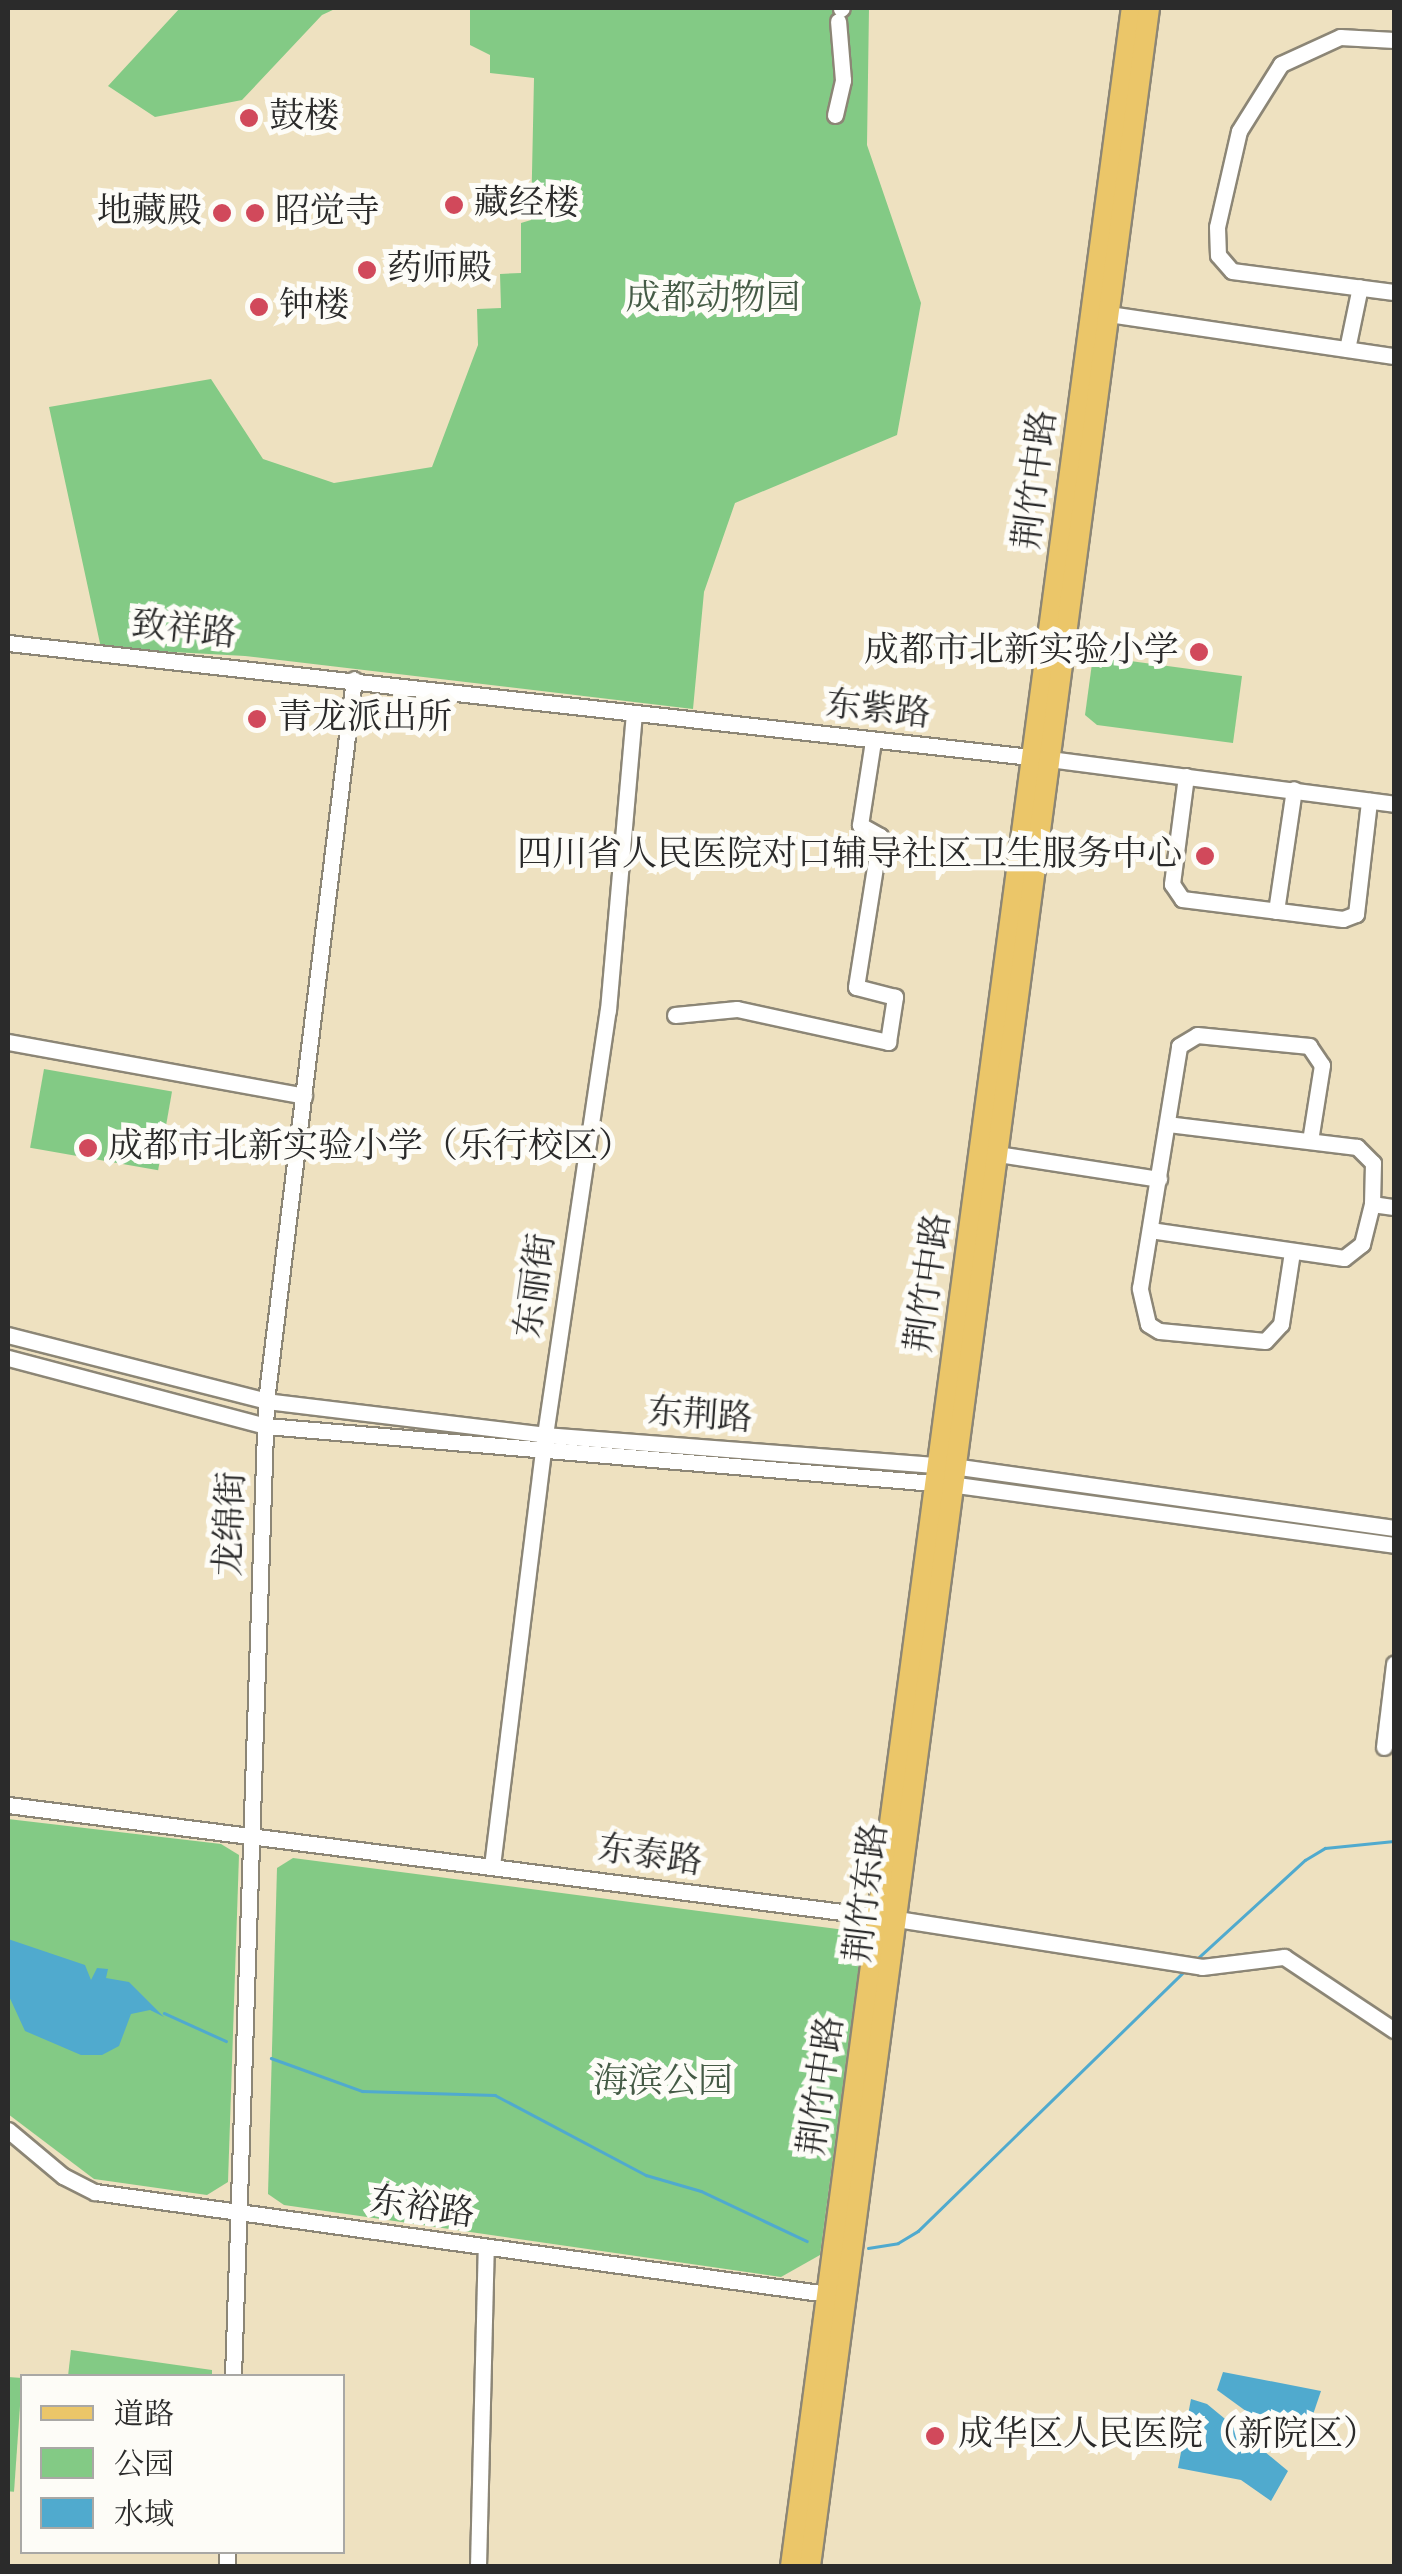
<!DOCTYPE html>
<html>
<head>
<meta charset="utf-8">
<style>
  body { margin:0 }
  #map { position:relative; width:1402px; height:2574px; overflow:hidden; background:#eee1c0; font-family:Vollkorn,"Noto Serif SC",serif }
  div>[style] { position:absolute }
  .green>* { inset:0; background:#83ca85; transform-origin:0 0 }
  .water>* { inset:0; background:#50aace }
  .stream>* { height:2.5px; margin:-1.25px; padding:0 1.25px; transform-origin:1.25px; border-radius:1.25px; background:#50aace }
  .roads { filter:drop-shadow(2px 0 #8c8676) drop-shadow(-2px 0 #8c8676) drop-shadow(0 2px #8c8676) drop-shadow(0 -2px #8c8676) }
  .minor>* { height:15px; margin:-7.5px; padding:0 7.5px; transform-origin:7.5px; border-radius:7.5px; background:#fff }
  .major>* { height:20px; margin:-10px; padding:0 10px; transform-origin:10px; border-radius:10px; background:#ebc669 }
  .dots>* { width:28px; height:28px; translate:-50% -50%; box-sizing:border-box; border:5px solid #fdfcf7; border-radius:50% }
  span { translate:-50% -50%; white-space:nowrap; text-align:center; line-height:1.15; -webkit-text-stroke:10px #fdfcf7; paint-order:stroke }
  .poi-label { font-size:35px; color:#2b2b2b }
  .left { translate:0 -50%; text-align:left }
  .right { translate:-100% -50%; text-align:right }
  .park-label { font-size:35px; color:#455b46 }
  .street-label { font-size:35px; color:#2b2b2b }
  .frame { position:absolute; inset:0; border:10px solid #2b2b2b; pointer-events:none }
  .legend { position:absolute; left:20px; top:2374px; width:325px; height:180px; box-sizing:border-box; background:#fdfcf7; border:2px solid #a9a8a5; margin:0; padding:12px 18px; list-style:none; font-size:30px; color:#2b2b2b }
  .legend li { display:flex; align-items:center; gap:20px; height:50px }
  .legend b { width:50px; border:2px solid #a9a8a5 }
</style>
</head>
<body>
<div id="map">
  <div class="green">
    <div style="clip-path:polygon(180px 8px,337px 8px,322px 15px,242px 100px,155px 117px,108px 86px)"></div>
    <div style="clip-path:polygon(470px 8px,869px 8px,867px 145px,921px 303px,897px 435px,735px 503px,704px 592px,693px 709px,245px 656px,101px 648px,49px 407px,211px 379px,263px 459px,334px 483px,432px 467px,478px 345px,477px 309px,501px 308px,500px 274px,521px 273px,521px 223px,531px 220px,534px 78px,490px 73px,490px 55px,470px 45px)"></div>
    <div style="clip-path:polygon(1093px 656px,1242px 676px,1233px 743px,1097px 725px,1085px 715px)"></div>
    <div style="left:44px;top:1069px;width:130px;height:80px;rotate:10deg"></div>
    <div style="clip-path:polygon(8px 1819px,221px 1844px,239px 1855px,228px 2182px,207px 2195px,94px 2179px,8px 2114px)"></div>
    <div style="clip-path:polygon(293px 1858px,853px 1931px,860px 1957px,820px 2255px,781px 2277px,284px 2205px,268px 2194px,277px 1868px)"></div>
    <div style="clip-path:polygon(71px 2350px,212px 2370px,212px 2376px,68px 2376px)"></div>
    <div style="left:8px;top:2377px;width:14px;height:114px;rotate:4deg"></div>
  </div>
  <div class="water">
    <div style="clip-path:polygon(8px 1939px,85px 1965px,91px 1980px,97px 1968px,108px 1969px,106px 1978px,129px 1982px,164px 2017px,150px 2010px,131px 2014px,119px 2046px,102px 2055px,81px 2055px,25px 2031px,8px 1994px)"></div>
    <div style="clip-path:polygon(1223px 2372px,1321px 2391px,1303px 2444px,1287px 2441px,1217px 2390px)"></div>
    <div style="clip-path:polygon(1191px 2399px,1207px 2404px,1288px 2471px,1271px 2501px,1241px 2480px,1178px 2468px)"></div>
  </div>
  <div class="stream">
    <div style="left:1198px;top:1958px;width:145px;rotate:-42.5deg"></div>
    <div style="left:1305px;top:1860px;width:23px;rotate:-31deg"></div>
    <div style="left:1325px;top:1848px;width:69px;rotate:-5.8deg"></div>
    <div style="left:164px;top:2013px;width:68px;rotate:24.3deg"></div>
    <div style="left:271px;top:2058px;width:97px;rotate:19.9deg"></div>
    <div style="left:362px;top:2091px;width:133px;rotate:1.7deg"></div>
    <div style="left:495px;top:2095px;width:171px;rotate:27.9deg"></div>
    <div style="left:646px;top:2175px;width:57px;rotate:16.2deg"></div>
    <div style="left:701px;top:2191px;width:117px;rotate:25.3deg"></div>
    <div style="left:868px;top:2248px;width:30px;rotate:-9deg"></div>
    <div style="left:898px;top:2243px;width:23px;rotate:-31deg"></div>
    <div style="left:918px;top:2231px;width:373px;rotate:-44.3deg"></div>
  </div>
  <div class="roads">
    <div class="minor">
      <div style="left:841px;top:9px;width:1px;rotate:-45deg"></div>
      <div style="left:1394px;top:40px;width:54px;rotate:-176.8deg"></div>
      <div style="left:1340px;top:37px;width:65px;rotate:155.4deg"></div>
      <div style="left:1281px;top:64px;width:79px;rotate:122.1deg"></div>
      <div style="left:1239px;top:131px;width:98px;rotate:102.9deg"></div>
      <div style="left:1217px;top:227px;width:28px;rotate:88deg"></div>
      <div style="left:1218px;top:255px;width:21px;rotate:49deg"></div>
      <div style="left:1232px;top:271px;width:163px;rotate:7.4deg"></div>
      <div style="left:835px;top:115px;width:36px;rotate:-77deg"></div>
      <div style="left:843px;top:80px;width:59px;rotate:-94.8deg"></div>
      <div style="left:1102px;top:313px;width:295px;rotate:8.4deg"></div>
      <div style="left:1347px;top:349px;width:63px;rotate:-78.2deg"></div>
      <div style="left:8px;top:643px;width:1047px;rotate:6.36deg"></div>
      <div style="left:1049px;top:759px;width:348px;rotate:7.4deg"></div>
      <div style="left:1186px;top:776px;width:109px;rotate:97.4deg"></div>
      <div style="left:1172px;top:884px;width:18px;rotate:56deg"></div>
      <div style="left:1182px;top:899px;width:162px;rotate:7.1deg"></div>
      <div style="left:1343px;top:919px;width:14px;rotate:-21deg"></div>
      <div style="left:1356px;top:914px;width:114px;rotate:-83.4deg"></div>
      <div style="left:1276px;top:911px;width:123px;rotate:-81.6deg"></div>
      <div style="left:675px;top:1015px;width:62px;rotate:-5.5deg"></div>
      <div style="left:737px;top:1009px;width:155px;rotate:12.3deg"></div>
      <div style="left:888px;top:1042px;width:46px;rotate:-81.2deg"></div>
      <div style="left:895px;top:997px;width:40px;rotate:-165.6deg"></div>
      <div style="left:856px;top:987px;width:153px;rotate:-81deg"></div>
      <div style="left:880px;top:836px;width:23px;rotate:-151deg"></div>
      <div style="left:860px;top:825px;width:85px;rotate:-81.2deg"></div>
      <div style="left:8px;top:1042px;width:301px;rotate:10.3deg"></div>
      <div style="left:998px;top:1154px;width:163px;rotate:8.8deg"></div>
      <div style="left:1372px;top:1204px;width:22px;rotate:8deg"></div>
      <div style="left:1150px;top:1230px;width:196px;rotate:8.2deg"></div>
      <div style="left:1344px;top:1258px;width:23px;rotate:-38deg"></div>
      <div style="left:1362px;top:1244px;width:41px;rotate:-76deg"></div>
      <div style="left:1372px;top:1204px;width:41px;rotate:-88.6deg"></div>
      <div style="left:1373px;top:1163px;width:23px;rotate:-135deg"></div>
      <div style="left:1357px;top:1147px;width:190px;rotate:-173.1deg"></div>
      <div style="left:1292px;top:1252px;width:73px;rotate:98.7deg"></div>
      <div style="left:1281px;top:1324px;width:23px;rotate:133deg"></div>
      <div style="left:1265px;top:1341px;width:106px;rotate:-174.6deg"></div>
      <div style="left:1159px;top:1331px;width:13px;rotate:-148deg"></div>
      <div style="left:1148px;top:1324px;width:37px;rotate:-103deg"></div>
      <div style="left:1140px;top:1288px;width:245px;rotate:-80.8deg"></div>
      <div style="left:1179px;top:1046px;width:21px;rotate:-31deg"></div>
      <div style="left:1197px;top:1035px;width:113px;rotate:5.6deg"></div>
      <div style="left:1309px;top:1046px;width:23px;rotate:56deg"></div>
      <div style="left:1322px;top:1065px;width:77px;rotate:99deg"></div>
      <div style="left:8px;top:1335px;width:266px;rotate:14.3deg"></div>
      <div style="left:266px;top:1401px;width:281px;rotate:6.9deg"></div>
      <div style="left:545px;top:1435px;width:416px;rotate:4.4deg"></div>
      <div style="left:960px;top:1467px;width:438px;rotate:8deg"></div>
      <div style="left:8px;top:1358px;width:267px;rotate:14.8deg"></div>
      <div style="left:266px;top:1426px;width:694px;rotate:4.88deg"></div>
      <div style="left:957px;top:1485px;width:441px;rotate:7.8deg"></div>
      <div style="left:1384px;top:1747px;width:84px;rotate:-83.1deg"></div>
      <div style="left:8px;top:1805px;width:896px;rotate:7.31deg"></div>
      <div style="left:897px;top:1919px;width:309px;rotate:8.9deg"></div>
      <div style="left:1202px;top:1967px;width:83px;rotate:-7deg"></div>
      <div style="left:1284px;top:1957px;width:132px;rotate:33.6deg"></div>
      <div style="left:492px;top:1866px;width:434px;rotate:-83deg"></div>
      <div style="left:545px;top:1435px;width:430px;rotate:-81.6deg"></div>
      <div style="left:608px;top:1010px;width:298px;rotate:-85deg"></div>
      <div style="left:8px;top:2130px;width:72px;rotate:39.9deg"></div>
      <div style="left:63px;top:2176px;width:36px;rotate:27deg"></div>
      <div style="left:95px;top:2192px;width:746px;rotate:7.93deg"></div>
      <div style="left:233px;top:2376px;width:976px;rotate:-88.06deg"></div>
      <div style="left:266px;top:1401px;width:727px;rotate:-83.05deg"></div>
      <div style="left:227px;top:2566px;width:14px;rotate:-90deg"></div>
      <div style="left:478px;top:2566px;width:318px;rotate:-88.6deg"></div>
    </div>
    <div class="major">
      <div style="left:791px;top:2566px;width:2581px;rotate:-82.41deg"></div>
      <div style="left:810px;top:2566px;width:2580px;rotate:-82.45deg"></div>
    </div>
  </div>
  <div class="dots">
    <div style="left:249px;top:118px;background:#d1495b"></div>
    <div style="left:454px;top:205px;background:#d1495b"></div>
    <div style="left:222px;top:213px;background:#d1495b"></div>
    <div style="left:255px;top:213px;background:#d1495b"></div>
    <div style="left:367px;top:270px;background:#d1495b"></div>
    <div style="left:259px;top:307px;background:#d1495b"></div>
    <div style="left:1199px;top:652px;background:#d1495b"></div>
    <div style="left:257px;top:719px;background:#d1495b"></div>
    <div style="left:1205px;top:856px;background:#d1495b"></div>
    <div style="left:88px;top:1148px;background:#d1495b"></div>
    <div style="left:935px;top:2436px;background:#d1495b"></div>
  </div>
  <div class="poi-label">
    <span class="left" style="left:269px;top:118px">鼓楼</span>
    <span class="left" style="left:474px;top:205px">藏经楼</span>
    <span class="right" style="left:202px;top:213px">地藏殿</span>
    <span class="left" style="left:275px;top:213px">昭觉寺</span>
    <span class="left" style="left:387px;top:270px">药师殿</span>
    <span class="left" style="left:279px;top:307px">钟楼</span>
    <span class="right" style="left:1179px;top:652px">成都市北新实验小学</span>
    <span class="left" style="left:277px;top:719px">青龙派出所</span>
    <span class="right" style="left:1182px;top:856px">四川省人民医院对口辅导社区卫生服务中心</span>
    <span class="left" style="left:108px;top:1148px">成都市北新实验小学（乐行校区）</span>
    <span class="left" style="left:958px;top:2436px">成华区人民医院（新院区）</span>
  </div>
  <div class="park-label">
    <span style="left:713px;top:300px">成都动物园</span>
    <span style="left:663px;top:2083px">海滨公园</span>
  </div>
  <div class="street-label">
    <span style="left:1037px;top:480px;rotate:-83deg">荆竹中路</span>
    <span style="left:184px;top:631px;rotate:6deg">致祥路</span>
    <span style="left:878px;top:711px;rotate:6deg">东紫路</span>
    <span style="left:930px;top:1283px;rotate:-82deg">荆竹中路</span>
    <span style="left:537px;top:1286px;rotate:-82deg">东丽街</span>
    <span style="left:700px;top:1417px;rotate:4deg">东荆路</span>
    <span style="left:232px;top:1524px;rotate:-88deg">龙绵街</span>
    <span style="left:650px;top:1857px;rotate:8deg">东泰路</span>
    <span style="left:868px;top:1893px;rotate:-83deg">荆竹东路</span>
    <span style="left:823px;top:2086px;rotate:-82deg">荆竹中路</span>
    <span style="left:422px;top:2209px;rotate:8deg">东裕路</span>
  </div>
  <div class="frame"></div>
  <ul class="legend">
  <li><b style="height:12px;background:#ebc669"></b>道路</li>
  <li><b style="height:28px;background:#83ca85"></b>公园</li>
  <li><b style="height:28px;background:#50aace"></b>水域</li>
  </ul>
</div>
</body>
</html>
